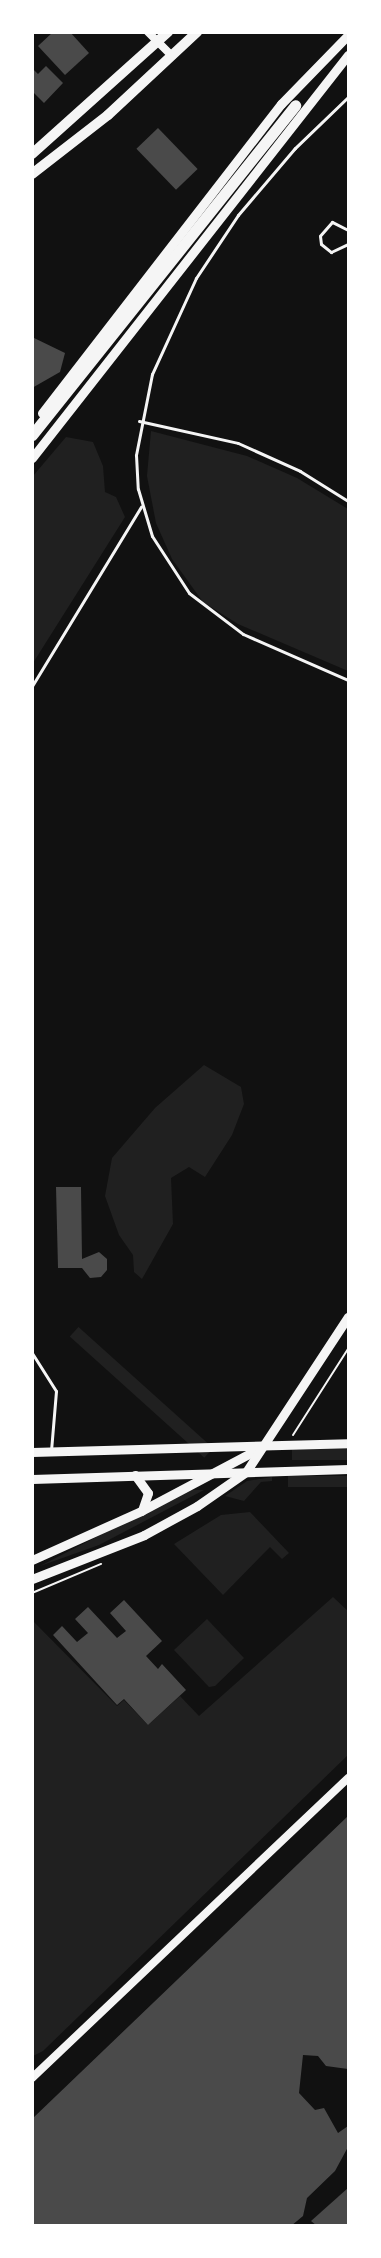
<!DOCTYPE html>
<html>
<head>
<meta charset="utf-8">
<style>
  body { margin:0 }
  #map { position:relative; width:381px; height:2258px; overflow:hidden; background:#111; font-family:"Fira Sans Condensed",sans-serif }
  div>[style] { position:absolute }
  .green>* { inset:0; background:#202020; transform-origin:0 0 }
  .building>* { inset:0; background:#4a4a4a; transform-origin:0 0 }
  .path>* { height:2px; margin:-1px; padding:0 1px; transform-origin:1px; border-radius:1px; background:#f5f5f5 }
  .service>* { height:3px; margin:-1.5px; padding:0 1.5px; transform-origin:1.5px; border-radius:1.5px; background:#f5f5f5 }
  .tertiary>* { height:8px; margin:-4px; padding:0 4px; transform-origin:4px; border-radius:4px; background:#f5f5f5 }
  .secondary>* { height:9px; margin:-4.5px; padding:0 4.5px; transform-origin:4.5px; border-radius:4.5px; background:#f5f5f5 }
  .primary>* { height:10px; margin:-5px; padding:0 5px; transform-origin:5px; border-radius:5px; background:#f5f5f5 }
  .motorway>* { height:11px; margin:-5.5px; padding:0 5.5px; transform-origin:5.5px; border-radius:5.5px; background:#f5f5f5 }
  span { translate:-50% -50%; white-space:nowrap; text-align:center; line-height:1.15; -webkit-text-stroke:5px #fff; paint-order:stroke }
  .frame { position:absolute; inset:0; border:34px solid #fff; pointer-events:none }
</style>
</head>
<body>
<div id="map">
  <div class="green">
    <div style="clip-path:polygon(151px 431px,247px 456px,297px 478px,348px 509px,348px 671px,238px 624px,203px 602px,172px 559px,156px 523px,147px 476px)"></div>
    <div style="clip-path:polygon(66px 437px,93px 442px,103px 466px,105px 492px,116px 497px,125px 517px,33px 663px,33px 476px)"></div>
    <div style="clip-path:polygon(204px 1065px,241px 1087px,244px 1104px,232px 1135px,205px 1177px,189px 1167px,171px 1178px,173px 1224px,142px 1279px,134px 1272px,133px 1255px,119px 1235px,105px 1196px,112px 1158px,155px 1108px)"></div>
    <div style="left:213px;top:1448px;width:13px;height:181px;rotate:132deg"></div>
    <div style="left:348px;top:1448px;width:12px;height:56px;rotate:90deg"></div>
    <div style="left:348px;top:1476px;width:11px;height:60px;rotate:90deg"></div>
    <div style="clip-path:polygon(272px 1477px,272px 1481px,261px 1482px,244px 1501px,225px 1496px,247px 1481px)"></div>
    <div style="clip-path:polygon(188px 1490px,204px 1490px,99px 1545px,40px 1566px)"></div>
    <div style="clip-path:polygon(250px 1512px,289px 1553px,282px 1559px,270px 1547px,223px 1595px,174px 1544px,221px 1515px)"></div>
    <div style="clip-path:polygon(333px 1597px,348px 1611px,348px 1755px,43px 2051px,33px 2056px,33px 1621px,117px 1706px,124px 1700px,148px 1725px,180px 1696px,199px 1716px)"></div>
    <div style="clip-path:polygon(207px 1619px,244px 1658px,215px 1686px,209px 1687px,174px 1650px)"></div>
  </div>
  <div class="building">
    <div style="clip-path:polygon(53px 32px,70px 32px,89px 53px,65px 75px,38px 46px)"></div>
    <div style="clip-path:polygon(46px 66px,63px 83px,44px 103px,32px 91px,32px 68px,38px 74px)"></div>
    <div style="left:158px;top:128px;width:57px;height:30px;rotate:46deg"></div>
    <div style="clip-path:polygon(32px 337px,65px 353px,60px 372px,32px 388px)"></div>
    <div style="clip-path:polygon(56px 1187px,81px 1187px,82px 1259px,99px 1252px,107px 1259px,107px 1270px,101px 1277px,90px 1278px,82px 1268px,58px 1268px)"></div>
    <div style="clip-path:polygon(124px 1600px,162px 1641px,146px 1656px,158px 1669px,162px 1664px,186px 1690px,148px 1725px,124px 1699px,117px 1705px,53px 1635px,62px 1626px,77px 1642px,88px 1633px,75px 1619px,88px 1607px,117px 1638px,126px 1631px,110px 1613px)"></div>
    <div style="clip-path:polygon(348px 1816px,348px 2069px,326px 2066px,318px 2056px,303px 2055px,299px 2093px,315px 2110px,324px 2108px,338px 2133px,348px 2126px,348px 2147px,335px 2171px,307px 2198px,303px 2216px,291px 2226px,32px 2226px,32px 2119px)"></div>
    <div style="clip-path:polygon(348px 2188px,348px 2226px,317px 2226px,311px 2221px)"></div>
  </div>
  <div class="path">
    <div style="left:293px;top:1435px;width:102px;rotate:-57.4deg"></div>
    <div style="left:32px;top:1593px;width:75px;rotate:-22.8deg"></div>
  </div>
  <div class="service">
    <div style="left:348px;top:97px;width:74px;rotate:136.1deg"></div>
    <div style="left:295px;top:148px;width:88px;rotate:130.4deg"></div>
    <div style="left:238px;top:215px;width:76px;rotate:123.7deg"></div>
    <div style="left:196px;top:278px;width:106px;rotate:114.6deg"></div>
    <div style="left:152px;top:374px;width:83px;rotate:101.2deg"></div>
    <div style="left:136px;top:455px;width:34px;rotate:87deg"></div>
    <div style="left:138px;top:489px;width:49px;rotate:73.4deg"></div>
    <div style="left:152px;top:536px;width:68px;rotate:57deg"></div>
    <div style="left:189px;top:593px;width:68px;rotate:37.2deg"></div>
    <div style="left:243px;top:634px;width:115px;rotate:23.7deg"></div>
    <div style="left:348px;top:230px;width:18px;rotate:-153deg"></div>
    <div style="left:332px;top:222px;width:18px;rotate:131deg"></div>
    <div style="left:320px;top:236px;width:8px;rotate:83deg"></div>
    <div style="left:321px;top:244px;width:13px;rotate:39deg"></div>
    <div style="left:331px;top:252px;width:19px;rotate:-25deg"></div>
    <div style="left:139px;top:421px;width:101px;rotate:12.5deg"></div>
    <div style="left:238px;top:443px;width:68px;rotate:24.3deg"></div>
    <div style="left:300px;top:471px;width:57px;rotate:32deg"></div>
    <div style="left:32px;top:686px;width:210px;rotate:-58.7deg"></div>
    <div style="left:32px;top:1353px;width:45px;rotate:57.7deg"></div>
    <div style="left:56px;top:1391px;width:59px;rotate:94.8deg"></div>
  </div>
  <div class="tertiary">
    <div style="left:148px;top:32px;width:34px;rotate:45deg"></div>
    <div style="left:32px;top:2078px;width:436px;rotate:-43.5deg"></div>
  </div>
  <div class="secondary">
    <div style="left:42px;top:413px;width:391px;rotate:-52.3deg"></div>
    <div style="left:281px;top:104px;width:96px;rotate:-45.8deg"></div>
    <div style="left:32px;top:458px;width:512px;rotate:-51.9deg"></div>
    <div style="left:32px;top:1452px;width:316px;rotate:-1.6deg"></div>
    <div style="left:135px;top:1475px;width:22px;rotate:54deg"></div>
    <div style="left:148px;top:1493px;width:18px;rotate:109deg"></div>
    <div style="left:32px;top:1479px;width:316px;rotate:-1.8deg"></div>
    <div style="left:32px;top:1560px;width:120px;rotate:-24.2deg"></div>
    <div style="left:141px;top:1511px;width:132px;rotate:-27.9deg"></div>
    <div style="left:32px;top:1579px;width:120px;rotate:-21.4deg"></div>
    <div style="left:144px;top:1535px;width:60px;rotate:-28.7deg"></div>
    <div style="left:197px;top:1506px;width:60px;rotate:-34.8deg"></div>
    <div style="left:246px;top:1472px;width:186px;rotate:-56.7deg"></div>
  </div>
  <div class="primary">
    <div style="left:32px;top:154px;width:183px;rotate:-41.9deg"></div>
    <div style="left:32px;top:174px;width:96px;rotate:-37.8deg"></div>
    <div style="left:108px;top:115px;width:122px;rotate:-43deg"></div>
  </div>
  <div class="motorway">
    <div style="left:32px;top:435px;width:422px;rotate:-51.4deg"></div>
  </div>
  <div class="frame"></div>
</div>
</body>
</html>
